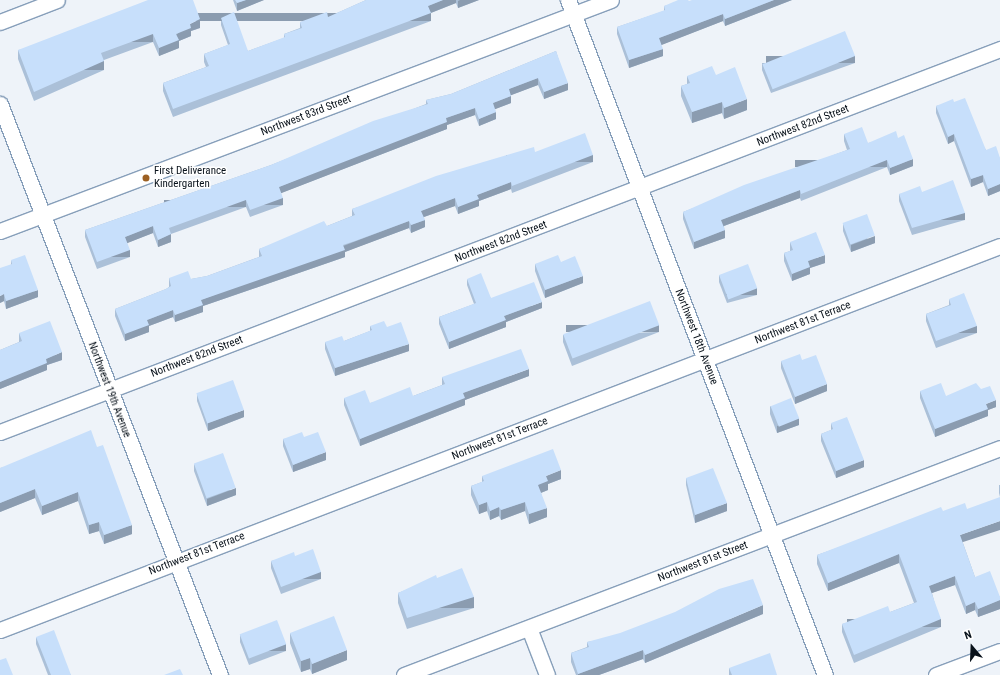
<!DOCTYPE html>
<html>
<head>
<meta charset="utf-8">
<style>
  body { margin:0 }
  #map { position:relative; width:1000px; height:675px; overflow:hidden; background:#eef3f9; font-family:"Roboto Condensed",sans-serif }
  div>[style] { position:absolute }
  .roads { filter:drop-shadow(1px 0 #879fba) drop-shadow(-1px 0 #879fba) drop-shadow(0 1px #879fba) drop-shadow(0 -1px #879fba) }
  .street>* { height:15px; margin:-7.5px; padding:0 7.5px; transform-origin:7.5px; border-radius:7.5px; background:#fff }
  .wall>* { inset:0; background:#abc0d8 }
  .shaded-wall>* { inset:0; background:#8b9cb0; transform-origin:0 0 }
  .building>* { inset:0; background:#c7dffb; transform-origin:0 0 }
  .dots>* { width:11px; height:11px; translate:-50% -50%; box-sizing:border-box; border:2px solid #fff; border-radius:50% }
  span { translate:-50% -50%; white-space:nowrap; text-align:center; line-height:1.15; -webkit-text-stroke:3px #fff; paint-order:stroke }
  .street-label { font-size:11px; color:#09121b }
  .poi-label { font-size:11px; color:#09121b }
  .left { translate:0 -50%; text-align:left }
  .north { position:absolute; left:952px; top:627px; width:40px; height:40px; -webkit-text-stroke:3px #fff; paint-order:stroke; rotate:341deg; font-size:11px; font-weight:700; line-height:16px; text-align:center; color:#09121b }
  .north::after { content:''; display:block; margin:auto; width:14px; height:18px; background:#09121b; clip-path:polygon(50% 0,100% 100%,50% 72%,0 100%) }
</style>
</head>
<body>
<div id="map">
  <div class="roads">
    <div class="street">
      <div style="left:568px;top:0;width:722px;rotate:69.16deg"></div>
      <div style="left:0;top:22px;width:61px;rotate:-21.1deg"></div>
      <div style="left:0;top:104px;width:612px;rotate:68.93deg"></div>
      <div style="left:0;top:231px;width:653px;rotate:-20.71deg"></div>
      <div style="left:0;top:432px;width:1071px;rotate:-20.96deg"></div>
      <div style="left:529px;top:628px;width:50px;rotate:69deg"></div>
      <div style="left:0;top:630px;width:1071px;rotate:-21.01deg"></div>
      <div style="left:404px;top:675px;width:638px;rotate:-20.85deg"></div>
      <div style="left:936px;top:675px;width:68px;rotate:-20.6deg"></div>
    </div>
  </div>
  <div class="wall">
    <div style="clip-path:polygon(233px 0,264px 0,237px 11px)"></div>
    <div style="clip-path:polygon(366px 0,479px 0,458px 8px,456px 3px,431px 13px,431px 21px,173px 117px,163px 91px,163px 83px,206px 67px,204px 62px,204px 54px,228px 45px,221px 25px,221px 18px,248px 51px,284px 38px,284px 34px,300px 28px,300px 22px,328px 17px)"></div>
    <div style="clip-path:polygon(792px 0,725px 26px,723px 21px,661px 45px,663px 56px,629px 68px,617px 34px,617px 27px,664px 11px,664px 6px,689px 1px)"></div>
    <div style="clip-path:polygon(200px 28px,191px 31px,191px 36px,179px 41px,179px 48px,159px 56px,153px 42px,104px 60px,104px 70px,34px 101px,18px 59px,18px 50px)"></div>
    <div style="clip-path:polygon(556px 51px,568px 90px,544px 99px,538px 85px,511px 95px,511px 103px,495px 109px,496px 119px,479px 126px,475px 115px,447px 125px,447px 129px,281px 193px,283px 205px,250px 217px,246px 207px,171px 234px,171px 242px,158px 247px,153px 233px,127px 243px,130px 257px,97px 269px,85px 237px,85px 230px,271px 165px,426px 104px,426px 100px,451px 94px)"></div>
    <div style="clip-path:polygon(762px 63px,855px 63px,771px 93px,762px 70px)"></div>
    <div style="clip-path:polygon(716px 75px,747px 110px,724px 119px,722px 113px,692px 123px,681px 96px,681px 86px,687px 84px,687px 76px)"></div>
    <div style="clip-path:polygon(954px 102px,986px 150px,1000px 158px,1000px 191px,988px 196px,983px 182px,971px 187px,954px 141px,948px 144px,936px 113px,936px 106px)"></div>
    <div style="clip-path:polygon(844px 134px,868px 143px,898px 138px,913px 166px,890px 175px,887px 167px,801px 201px,800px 198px,724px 226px,725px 238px,694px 249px,683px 219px,683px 212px,847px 150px,844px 141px)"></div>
    <div style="clip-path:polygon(535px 152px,593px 162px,512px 193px,511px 189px,479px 201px,479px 206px,458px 214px,455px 206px,424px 217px,425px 227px,411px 233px,409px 228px,355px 248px,345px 252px,345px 257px,203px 306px,203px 312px,175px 322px,173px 317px,149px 326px,149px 332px,125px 341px,115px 316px,115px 309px,166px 289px,169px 287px,169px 278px,191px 279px,207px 276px,259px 257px,259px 249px,327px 226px,352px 216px,352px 209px)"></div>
    <div style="clip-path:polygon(922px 192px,965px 220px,912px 235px,899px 201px,899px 194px)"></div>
    <div style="clip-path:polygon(843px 224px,875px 243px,851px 252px,843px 231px)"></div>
    <div style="clip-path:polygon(790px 242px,825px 263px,810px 268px,810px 274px,792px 281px,784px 261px,784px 253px,790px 251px)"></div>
    <div style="clip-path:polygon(11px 260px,38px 297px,6px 309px,4px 301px,0 303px,11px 264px)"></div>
    <div style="clip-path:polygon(561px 262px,583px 283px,545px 298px,535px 271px,535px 264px)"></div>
    <div style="clip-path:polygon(719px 275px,757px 295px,727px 303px,719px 282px)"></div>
    <div style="clip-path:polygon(467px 279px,491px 298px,542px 308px,506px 322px,506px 327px,449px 349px,439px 324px,439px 317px,474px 304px,467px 285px)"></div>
    <div style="clip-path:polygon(949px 299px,977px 333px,936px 348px,926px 321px,926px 314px,949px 305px)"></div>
    <div style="clip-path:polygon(370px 326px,387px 327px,409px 351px,335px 376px,325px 349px,325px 342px,344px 341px,370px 331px)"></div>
    <div style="clip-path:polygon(659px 332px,572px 366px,563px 342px,563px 335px)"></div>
    <div style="clip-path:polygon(19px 333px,62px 360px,47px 365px,47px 370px,0 389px,0 350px,19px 342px)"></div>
    <div style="clip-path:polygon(802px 360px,827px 391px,795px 404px,781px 368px,781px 361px)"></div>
    <div style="clip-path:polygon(529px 376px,465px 400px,465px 405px,360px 446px,344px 405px,344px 398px,370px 403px,413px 396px,442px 385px,442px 377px)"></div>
    <div style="clip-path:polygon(920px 391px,946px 396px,996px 407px,988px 410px,988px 416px,935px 437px,920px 398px)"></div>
    <div style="clip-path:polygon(197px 394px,244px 417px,208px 431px,197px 401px)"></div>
    <div style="clip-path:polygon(770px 406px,799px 425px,777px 433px,770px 414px)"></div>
    <div style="clip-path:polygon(831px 423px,864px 467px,836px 478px,821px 441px,821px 434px,831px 430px)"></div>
    <div style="clip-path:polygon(304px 437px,326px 460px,293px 472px,283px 446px,283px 439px)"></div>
    <div style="clip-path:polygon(97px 447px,132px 534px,104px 544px,99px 531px,89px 534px,78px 501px,42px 515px,35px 498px,0 512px,0 468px)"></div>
    <div style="clip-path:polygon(194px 464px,236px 495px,207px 506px,194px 471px)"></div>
    <div style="clip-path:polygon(482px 476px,561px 479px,548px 484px,548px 490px,541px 493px,547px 517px,529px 524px,525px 511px,501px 520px,499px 516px,490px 520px,487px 511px,479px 514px,471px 495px,471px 486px,482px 482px)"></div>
    <div style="clip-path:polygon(686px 478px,727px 511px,695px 523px,686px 485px)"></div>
    <div style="clip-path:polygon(999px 485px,1000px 485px,1000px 497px,999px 493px)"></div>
    <div style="clip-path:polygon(943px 511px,963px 543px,975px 577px,1000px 597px,1000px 609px,978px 617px,975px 610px,966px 614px,955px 585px,932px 593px,941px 627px,854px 663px,842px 632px,842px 624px,890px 612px,914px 603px,899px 563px,828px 591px,817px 564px,817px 555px)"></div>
    <div style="clip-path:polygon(295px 556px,321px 579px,281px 594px,271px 568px,271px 561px)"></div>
    <div style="clip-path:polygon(437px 578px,474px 608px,407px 629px,398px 603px,398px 593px)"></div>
    <div style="clip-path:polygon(763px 614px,645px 663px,643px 659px,599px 675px,576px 675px,571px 662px,571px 653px,587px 647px,587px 642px)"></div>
    <div style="clip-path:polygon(290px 633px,347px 660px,312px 674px,310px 669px,301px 672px,290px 643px)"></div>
    <div style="clip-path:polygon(240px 634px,286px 651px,249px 665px,240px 642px)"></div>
    <div style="clip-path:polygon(36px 637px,71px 675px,48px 675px,36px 644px)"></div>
    <div style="clip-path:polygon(729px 668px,777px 675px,729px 675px)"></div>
  </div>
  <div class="shaded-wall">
    <div style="clip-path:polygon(246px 0,264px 0,237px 11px,237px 3px)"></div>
    <div style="clip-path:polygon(443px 0,456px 0,456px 3px,428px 14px,428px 6px)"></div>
    <div style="clip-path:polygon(460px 0,479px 0,458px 8px,458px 1px)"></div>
    <div style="clip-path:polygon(774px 0,792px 0,725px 26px,725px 19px)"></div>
    <div style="left:431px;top:13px;width:8px;height:275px;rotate:90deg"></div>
    <div style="clip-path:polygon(723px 14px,723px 21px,659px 46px,659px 38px)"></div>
    <div style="clip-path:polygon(200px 19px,200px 28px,191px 31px,191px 36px,179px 41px,179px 48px,159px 56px,159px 48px,190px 24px)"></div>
    <div style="left:153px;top:34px;width:8px;height:55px;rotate:90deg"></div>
    <div style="clip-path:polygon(663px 49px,663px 56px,629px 68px,629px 60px)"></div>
    <div style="left:855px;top:56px;width:7px;height:89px;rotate:90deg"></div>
    <div style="left:104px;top:61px;width:9px;height:77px;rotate:90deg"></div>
    <div style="clip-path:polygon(538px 78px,538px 85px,509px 96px,509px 89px)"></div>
    <div style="clip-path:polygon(568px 83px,568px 90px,544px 99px,544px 92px)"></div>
    <div style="clip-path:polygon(511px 96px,511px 103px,493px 110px,493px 103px)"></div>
    <div style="clip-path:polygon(747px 99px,747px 110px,724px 119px,724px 108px)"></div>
    <div style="clip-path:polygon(722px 102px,722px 113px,692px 123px,692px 112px)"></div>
    <div style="clip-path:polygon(475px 108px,475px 115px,447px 125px,447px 129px,279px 194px,279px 187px,446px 118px)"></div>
    <div style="clip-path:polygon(496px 112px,496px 119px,479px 126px,479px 119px)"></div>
    <div style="clip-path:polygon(954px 134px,954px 141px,948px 144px,948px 137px)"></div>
    <div style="left:593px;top:155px;width:7px;height:87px;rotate:90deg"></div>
    <div style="clip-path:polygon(913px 159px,913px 166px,890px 175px,890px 168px)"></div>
    <div style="left:887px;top:160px;width:7px;height:92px;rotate:90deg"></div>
    <div style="clip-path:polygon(983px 175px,983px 182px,971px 187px,971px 179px)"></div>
    <div style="clip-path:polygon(511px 182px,511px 189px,479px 201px,479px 206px,458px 214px,458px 207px,477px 195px)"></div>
    <div style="clip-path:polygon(1000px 184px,1000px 191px,988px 196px,988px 189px)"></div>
    <div style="clip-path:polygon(800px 190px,800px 198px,721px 227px,721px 220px)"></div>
    <div style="left:283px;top:198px;width:7px;height:35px;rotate:90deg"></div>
    <div style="clip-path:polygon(455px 198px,455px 206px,421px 218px,421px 211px)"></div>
    <div style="left:246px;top:200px;width:7px;height:82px;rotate:90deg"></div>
    <div style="left:965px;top:213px;width:7px;height:55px;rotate:90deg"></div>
    <div style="clip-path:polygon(425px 220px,425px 227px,411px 233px,411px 225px)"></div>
    <div style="clip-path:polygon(409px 221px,409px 228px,345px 252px,345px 257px,203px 306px,203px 312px,175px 322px,175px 315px,201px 300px)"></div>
    <div style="clip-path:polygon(153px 226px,153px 233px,125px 244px,125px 237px)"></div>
    <div style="clip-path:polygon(725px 230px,725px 238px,694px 249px,694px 242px)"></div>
    <div style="clip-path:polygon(171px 234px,171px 242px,158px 247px,158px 240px)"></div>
    <div style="clip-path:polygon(875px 236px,875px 243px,851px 252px,851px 245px)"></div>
    <div style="left:130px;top:250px;width:7px;height:35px;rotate:90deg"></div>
    <div style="clip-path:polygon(825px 255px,825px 263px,810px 268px,810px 274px,792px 281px,792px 274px,808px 261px)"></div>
    <div style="clip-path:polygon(583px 276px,583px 283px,545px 298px,545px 290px)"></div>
    <div style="left:757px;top:288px;width:7px;height:31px;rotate:90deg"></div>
    <div style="clip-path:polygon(38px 290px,38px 297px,6px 309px,6px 301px)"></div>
    <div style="clip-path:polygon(4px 294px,4px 301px,0 303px,0 296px)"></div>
    <div style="clip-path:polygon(542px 302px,542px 308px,506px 322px,506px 327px,449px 349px,449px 342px,504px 316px)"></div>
    <div style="clip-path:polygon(173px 310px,173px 317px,149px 326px,149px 332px,125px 341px,125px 334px,147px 320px)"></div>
    <div style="left:659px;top:325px;width:7px;height:93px;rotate:90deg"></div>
    <div style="left:977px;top:326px;width:7px;height:44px;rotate:90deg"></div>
    <div style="clip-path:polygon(409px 344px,409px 351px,335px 376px,335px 368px)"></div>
    <div style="clip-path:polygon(62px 352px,62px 360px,47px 365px,47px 370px,0 389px,0 382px,46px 359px)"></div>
    <div style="clip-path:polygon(529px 369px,529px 376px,465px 400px,465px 405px,360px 446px,360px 439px,463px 393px)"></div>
    <div style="clip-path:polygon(827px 384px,827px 391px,795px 404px,795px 397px)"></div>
    <div style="clip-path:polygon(996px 400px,996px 407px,988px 410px,988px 416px,935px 437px,935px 429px,986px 404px)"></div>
    <div style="clip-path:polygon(244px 410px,244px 417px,208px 431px,208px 423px)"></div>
    <div style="clip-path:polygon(799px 418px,799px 425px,777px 433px,777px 426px)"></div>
    <div style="clip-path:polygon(326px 452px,326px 460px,293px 472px,293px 465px)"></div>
    <div style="clip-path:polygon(864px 460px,864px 467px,836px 478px,836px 471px)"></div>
    <div style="clip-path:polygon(561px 470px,561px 479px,548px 484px,548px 490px,538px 494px,538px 485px,546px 476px)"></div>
    <div style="clip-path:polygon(236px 488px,236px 495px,207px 506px,207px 499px)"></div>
    <div style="clip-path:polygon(35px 489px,35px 498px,0 512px,0 503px)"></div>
    <div style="clip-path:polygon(78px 492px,78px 501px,42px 515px,42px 506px)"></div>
    <div style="clip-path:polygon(487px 502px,487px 511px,479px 514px,479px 505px)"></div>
    <div style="clip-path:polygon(525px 502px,525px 511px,501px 520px,501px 510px)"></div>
    <div style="clip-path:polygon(727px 503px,727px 511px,695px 523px,695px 515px)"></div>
    <div style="clip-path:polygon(499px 507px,499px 516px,490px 520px,490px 511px)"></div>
    <div style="clip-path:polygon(547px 508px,547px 517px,529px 524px,529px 514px)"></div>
    <div style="clip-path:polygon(1000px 521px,1000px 530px,960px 543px,960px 535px)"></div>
    <div style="clip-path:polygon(99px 522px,99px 531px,89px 534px,89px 525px)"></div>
    <div style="clip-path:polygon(132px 525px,132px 534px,104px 544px,104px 535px)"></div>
    <div style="clip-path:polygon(899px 554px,899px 563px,828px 591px,828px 583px)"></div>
    <div style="left:321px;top:572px;width:7px;height:43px;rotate:90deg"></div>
    <div style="clip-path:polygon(955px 576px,955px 585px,929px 594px,929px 586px)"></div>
    <div style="left:474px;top:597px;width:11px;height:70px;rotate:90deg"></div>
    <div style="clip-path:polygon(1000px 600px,1000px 609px,978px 617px,978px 609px)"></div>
    <div style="clip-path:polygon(975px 602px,975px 610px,966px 614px,966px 606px)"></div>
    <div style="clip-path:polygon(763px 605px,763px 614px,645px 663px,645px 655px)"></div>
    <div style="left:941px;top:619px;width:8px;height:94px;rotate:90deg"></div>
    <div style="left:286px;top:644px;width:7px;height:40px;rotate:90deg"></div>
    <div style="clip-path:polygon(347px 650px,347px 660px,312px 674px,312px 664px)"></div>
    <div style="clip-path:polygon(643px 650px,643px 659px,599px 675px,578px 675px,578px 674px)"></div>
    <div style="clip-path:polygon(310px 658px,310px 669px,301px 672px,301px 661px)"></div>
  </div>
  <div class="building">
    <div style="clip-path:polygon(148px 0,193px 0,200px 19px,190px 24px,191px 28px,176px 34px,179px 40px,159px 48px,153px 34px,101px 53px,104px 61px,34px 92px,18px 50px)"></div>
    <div style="clip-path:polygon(235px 0,246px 0,237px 3px)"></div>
    <div style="clip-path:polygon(366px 0,443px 0,428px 6px,431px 13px,173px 109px,163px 83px,209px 66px,204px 54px,230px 44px,221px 18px,234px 12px,248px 51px,285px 37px,284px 34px,302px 28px,300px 22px,327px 12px,328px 17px)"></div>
    <div style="clip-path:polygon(678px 0,688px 0,689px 1px,692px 0,774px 0,725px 19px,723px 14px,659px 38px,663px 49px,629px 60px,617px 27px,665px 10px,664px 6px)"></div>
    <div style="left:845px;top:31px;width:27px;height:89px;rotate:68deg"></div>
    <div style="clip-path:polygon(556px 51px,568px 83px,544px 92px,538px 78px,509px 89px,511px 96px,493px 103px,496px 112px,479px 119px,475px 108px,446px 118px,447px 122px,279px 187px,283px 198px,250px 210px,246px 200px,169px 228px,171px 234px,158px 240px,153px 226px,125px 237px,130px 250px,97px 262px,85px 230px,271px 165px,373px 121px,428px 104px,426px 100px,451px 94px)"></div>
    <div style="clip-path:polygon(712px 66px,716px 75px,735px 67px,747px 99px,724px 108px,722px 102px,692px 112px,681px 86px,690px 83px,687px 76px)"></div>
    <div style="clip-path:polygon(965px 98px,986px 150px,996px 146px,1000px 158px,1000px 184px,988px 189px,983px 175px,971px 179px,954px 134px,948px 137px,936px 106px,953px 99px,954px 102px)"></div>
    <div style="clip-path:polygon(862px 127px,868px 143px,896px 131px,898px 138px,904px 135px,913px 159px,890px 168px,887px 160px,801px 194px,800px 190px,721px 220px,725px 230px,694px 242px,683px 212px,744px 185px,850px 149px,844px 134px)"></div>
    <div style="clip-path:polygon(585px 133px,593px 155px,512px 186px,511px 182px,477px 195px,479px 199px,458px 207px,455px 198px,421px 211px,425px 220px,411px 225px,409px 221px,355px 241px,343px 245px,345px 250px,201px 300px,203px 305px,175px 315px,173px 310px,147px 320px,149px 325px,125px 334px,115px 309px,166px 289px,171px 286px,169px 278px,188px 271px,191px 279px,207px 276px,262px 256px,259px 249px,324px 221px,327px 226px,355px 215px,352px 209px,436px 176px,534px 147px,535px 152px)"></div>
    <div style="clip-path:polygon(953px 180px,965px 213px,912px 228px,899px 194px,920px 186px,922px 192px)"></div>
    <div style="left:867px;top:214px;width:23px;height:26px;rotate:70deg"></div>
    <div style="clip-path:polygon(816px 232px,825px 255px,808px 261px,810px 267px,792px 274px,784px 253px,793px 250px,790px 242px)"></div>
    <div style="clip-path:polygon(25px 255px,38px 290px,6px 301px,4px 294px,0 296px,0 268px,12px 264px,11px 260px)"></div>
    <div style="clip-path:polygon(558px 255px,561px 262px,575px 256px,583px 276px,545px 290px,535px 264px)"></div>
    <div style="left:748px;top:264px;width:26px;height:31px;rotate:69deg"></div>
    <div style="clip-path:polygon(481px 273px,491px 298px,534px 282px,542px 302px,504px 316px,506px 320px,449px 342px,439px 317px,476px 303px,467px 279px)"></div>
    <div style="clip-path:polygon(964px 293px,977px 326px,936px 341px,926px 314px,951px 305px,949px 299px)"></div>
    <div style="left:650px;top:301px;width:26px;height:93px;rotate:69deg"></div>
    <div style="clip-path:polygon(50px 321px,62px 352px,46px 359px,47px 363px,0 382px,0 350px,22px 341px,19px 333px)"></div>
    <div style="clip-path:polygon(384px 321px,387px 327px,401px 322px,409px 344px,335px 368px,325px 342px,342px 336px,344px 341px,372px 330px,370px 326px)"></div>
    <div style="clip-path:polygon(521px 349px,529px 369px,463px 393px,465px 398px,360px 439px,344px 398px,365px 390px,370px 403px,410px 387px,413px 396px,445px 384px,442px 377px)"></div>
    <div style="clip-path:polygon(800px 354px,802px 360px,816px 355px,827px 384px,795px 397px,781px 361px)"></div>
    <div style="left:233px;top:380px;width:32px;height:39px;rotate:70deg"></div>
    <div style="clip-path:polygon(941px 383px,946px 396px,976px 383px,981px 389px,990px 386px,996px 400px,986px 404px,988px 409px,935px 429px,920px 391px)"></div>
    <div style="left:791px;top:398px;width:22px;height:22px;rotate:68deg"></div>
    <div style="clip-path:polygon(847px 417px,864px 460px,836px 471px,821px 434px,833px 429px,831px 423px)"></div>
    <div style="clip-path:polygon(91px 430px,97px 447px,103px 445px,132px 525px,104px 535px,99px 522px,89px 525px,78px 492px,42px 506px,35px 489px,0 503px,0 468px)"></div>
    <div style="clip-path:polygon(302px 432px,304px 437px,318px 432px,326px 452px,293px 465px,283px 439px)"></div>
    <div style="clip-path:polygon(553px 449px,561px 470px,546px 476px,548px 481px,538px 485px,547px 508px,529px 514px,525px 502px,501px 510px,499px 507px,490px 511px,487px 502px,479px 505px,471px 486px,484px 481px,482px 476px)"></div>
    <div style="left:223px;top:453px;width:37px;height:31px;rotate:70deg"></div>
    <div style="clip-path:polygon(713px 468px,727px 503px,695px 515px,686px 478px)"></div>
    <div style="clip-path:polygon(1000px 497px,1000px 521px,960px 535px,975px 577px,990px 571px,1000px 597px,1000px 600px,978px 609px,975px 602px,966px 606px,955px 576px,929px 586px,941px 619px,854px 655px,842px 624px,888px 606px,890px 612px,917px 602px,899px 554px,828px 583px,817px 555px,941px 507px,943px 511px,965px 503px,967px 509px)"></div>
    <div style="clip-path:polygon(313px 549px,321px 572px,281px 587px,271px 561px,294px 552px,295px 556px)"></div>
    <div style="clip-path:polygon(462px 568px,474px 597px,407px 618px,398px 593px,436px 575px,437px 578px)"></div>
    <div style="clip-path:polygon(753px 579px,763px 605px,645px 655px,643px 650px,578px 674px,571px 653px,589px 647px,587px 642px,620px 633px,675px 612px,719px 589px)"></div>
    <div style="clip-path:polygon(334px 616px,347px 650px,312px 664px,310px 658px,301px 661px,290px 633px)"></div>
    <div style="left:277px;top:620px;width:26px;height:40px;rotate:69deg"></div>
    <div style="clip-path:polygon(54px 630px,71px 675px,51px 675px,36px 637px)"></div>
    <div style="clip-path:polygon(770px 653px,777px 675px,732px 675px,729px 668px)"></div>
    <div style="clip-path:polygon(6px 658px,13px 675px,0 675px,0 660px)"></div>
    <div style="clip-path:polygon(180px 669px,183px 675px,164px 675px)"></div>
  </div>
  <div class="dots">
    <div style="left:146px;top:178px;background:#9c6023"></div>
  </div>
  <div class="street-label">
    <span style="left:306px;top:116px;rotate:-21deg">Northwest 83rd Street</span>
    <span style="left:803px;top:126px;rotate:-21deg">Northwest 82nd Street</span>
    <span style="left:501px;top:242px;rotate:-21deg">Northwest 82nd Street</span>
    <span style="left:803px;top:323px;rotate:-21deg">Northwest 81st Terrace</span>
    <span style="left:696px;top:337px;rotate:69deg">Northwest 18th Avenue</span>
    <span style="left:197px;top:357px;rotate:-21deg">Northwest 82nd Street</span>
    <span style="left:109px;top:390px;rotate:69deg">Northwest 19th Avenue</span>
    <span style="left:500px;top:439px;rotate:-21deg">Northwest 81st Terrace</span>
    <span style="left:197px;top:554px;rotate:-21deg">Northwest 81st Terrace</span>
    <span style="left:703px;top:562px;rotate:-21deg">Northwest 81st Street</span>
  </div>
  <div class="poi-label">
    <span class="left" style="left:154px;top:178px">First Deliverance<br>Kindergarten</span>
  </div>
  <div class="north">N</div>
</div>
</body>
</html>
